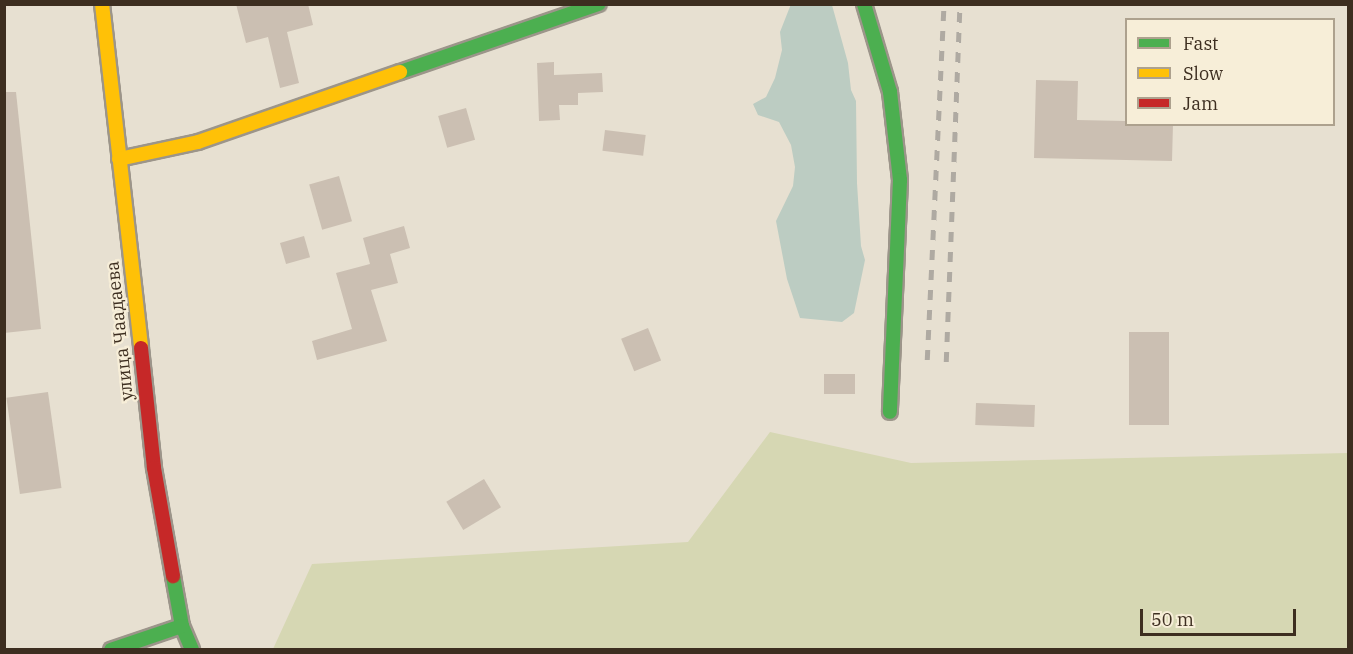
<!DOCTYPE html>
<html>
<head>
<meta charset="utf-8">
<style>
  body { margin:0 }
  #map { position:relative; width:1353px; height:654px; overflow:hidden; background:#e7e0d1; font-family:"IBM Plex Serif",serif }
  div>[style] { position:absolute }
  .green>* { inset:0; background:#d6d7b3 }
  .water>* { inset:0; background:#bcccc2 }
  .building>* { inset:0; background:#cbbfb2; transform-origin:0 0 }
  .roads { filter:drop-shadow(2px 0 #9c958a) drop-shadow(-2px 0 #9c958a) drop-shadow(0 2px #9c958a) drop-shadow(0 -2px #9c958a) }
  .fast>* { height:14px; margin:-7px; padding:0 7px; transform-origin:7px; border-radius:7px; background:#4caf50 }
  .slow>* { height:14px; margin:-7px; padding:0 7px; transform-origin:7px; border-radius:7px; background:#ffc107 }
  .jam>* { height:14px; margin:-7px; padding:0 7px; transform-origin:7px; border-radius:7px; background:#c62828 }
  .rail>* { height:4.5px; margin-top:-2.25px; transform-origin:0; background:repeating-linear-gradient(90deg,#afaaa2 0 10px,transparent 0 20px) }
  span { translate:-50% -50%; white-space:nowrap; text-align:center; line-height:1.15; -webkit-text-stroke:4.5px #f7eed8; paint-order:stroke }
  .street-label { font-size:18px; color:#3d2e20 }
  .frame { position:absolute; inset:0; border:6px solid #3d2e20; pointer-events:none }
  .legend { position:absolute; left:1125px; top:18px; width:210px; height:108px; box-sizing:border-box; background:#f7eed8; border:2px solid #ada18e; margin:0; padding:8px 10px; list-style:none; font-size:18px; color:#3d2e20 }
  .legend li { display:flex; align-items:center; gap:12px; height:30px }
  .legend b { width:30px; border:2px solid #ada18e }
  .scale { position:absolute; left:1140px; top:609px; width:156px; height:27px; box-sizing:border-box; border:3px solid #3d2e20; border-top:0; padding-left:8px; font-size:18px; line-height:21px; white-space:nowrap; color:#3d2e20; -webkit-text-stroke:4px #f7eed8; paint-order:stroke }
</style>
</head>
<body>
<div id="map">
  <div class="green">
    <div style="clip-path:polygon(770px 432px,911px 463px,1348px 453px,1348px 649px,273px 649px,312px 564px,688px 542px)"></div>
  </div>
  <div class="water">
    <div style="clip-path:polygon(791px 4px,832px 5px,848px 63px,851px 90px,856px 101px,857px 183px,861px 246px,865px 260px,854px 313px,842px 322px,800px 318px,787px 279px,776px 221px,793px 186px,795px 167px,791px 145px,779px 122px,758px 115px,753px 104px,766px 97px,775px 78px,782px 50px,780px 32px)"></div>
  </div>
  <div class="building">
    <div style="clip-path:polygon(236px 4px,308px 4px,313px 25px,287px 32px,299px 83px,280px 88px,268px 37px,246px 43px)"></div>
    <div style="clip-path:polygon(554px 62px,554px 75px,602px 73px,603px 92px,578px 93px,578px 105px,559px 105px,560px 120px,539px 121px,537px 63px)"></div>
    <div style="clip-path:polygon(1036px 80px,1078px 81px,1077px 120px,1126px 121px,1126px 124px,1173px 124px,1172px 161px,1034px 158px)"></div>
    <div style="clip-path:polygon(4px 92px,16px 92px,41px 329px,4px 333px)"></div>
    <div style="left:466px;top:108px;width:33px;height:29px;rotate:74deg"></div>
    <div style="left:605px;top:130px;width:41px;height:21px;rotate:7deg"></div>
    <div style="left:339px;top:176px;width:47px;height:31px;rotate:74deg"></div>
    <div style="clip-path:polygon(404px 226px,410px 248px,390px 254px,398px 283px,371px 290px,387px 341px,317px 360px,312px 341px,352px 329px,336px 273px,370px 264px,363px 238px)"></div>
    <div style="left:304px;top:236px;width:22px;height:25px;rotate:74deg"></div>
    <div style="left:648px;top:328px;width:35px;height:29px;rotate:68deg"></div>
    <div style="left:1129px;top:332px;width:40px;height:93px"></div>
    <div style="left:855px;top:374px;width:20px;height:31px;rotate:90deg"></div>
    <div style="left:48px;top:392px;width:97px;height:42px;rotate:82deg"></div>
    <div style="left:976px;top:403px;width:59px;height:22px;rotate:2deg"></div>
    <div style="left:484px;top:479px;width:33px;height:44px;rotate:59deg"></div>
  </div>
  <div class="roads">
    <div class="fast">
      <div style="left:864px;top:4px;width:92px;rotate:73.5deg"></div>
      <div style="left:890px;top:92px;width:89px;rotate:83.5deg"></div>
      <div style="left:900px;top:180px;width:232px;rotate:92.5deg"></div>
      <div style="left:400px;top:72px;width:210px;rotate:-18.9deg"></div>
      <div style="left:173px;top:576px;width:51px;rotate:79.8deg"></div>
      <div style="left:182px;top:626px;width:26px;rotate:67deg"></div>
      <div style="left:111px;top:650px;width:75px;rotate:-18.7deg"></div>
    </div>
    <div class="slow">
      <div style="left:102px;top:4px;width:346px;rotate:83.5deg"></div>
      <div style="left:119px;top:159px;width:81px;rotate:-12.1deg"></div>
      <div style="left:198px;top:142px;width:214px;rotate:-19.1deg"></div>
    </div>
    <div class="jam">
      <div style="left:141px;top:348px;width:121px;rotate:83.8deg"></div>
      <div style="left:154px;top:468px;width:110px;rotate:80deg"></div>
    </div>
  </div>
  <div class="rail">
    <div style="left:927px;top:360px;width:356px;rotate:-87.3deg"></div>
    <div style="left:946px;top:362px;width:358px;rotate:-87.8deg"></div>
  </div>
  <div class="street-label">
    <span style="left:120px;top:331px;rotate:-96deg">улица Чаадаева</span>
  </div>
  <div class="frame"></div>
  <ul class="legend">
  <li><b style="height:8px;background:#4caf50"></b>Fast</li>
  <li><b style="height:8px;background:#ffc107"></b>Slow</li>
  <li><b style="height:8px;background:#c62828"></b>Jam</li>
  </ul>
  <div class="scale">50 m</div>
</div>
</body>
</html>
